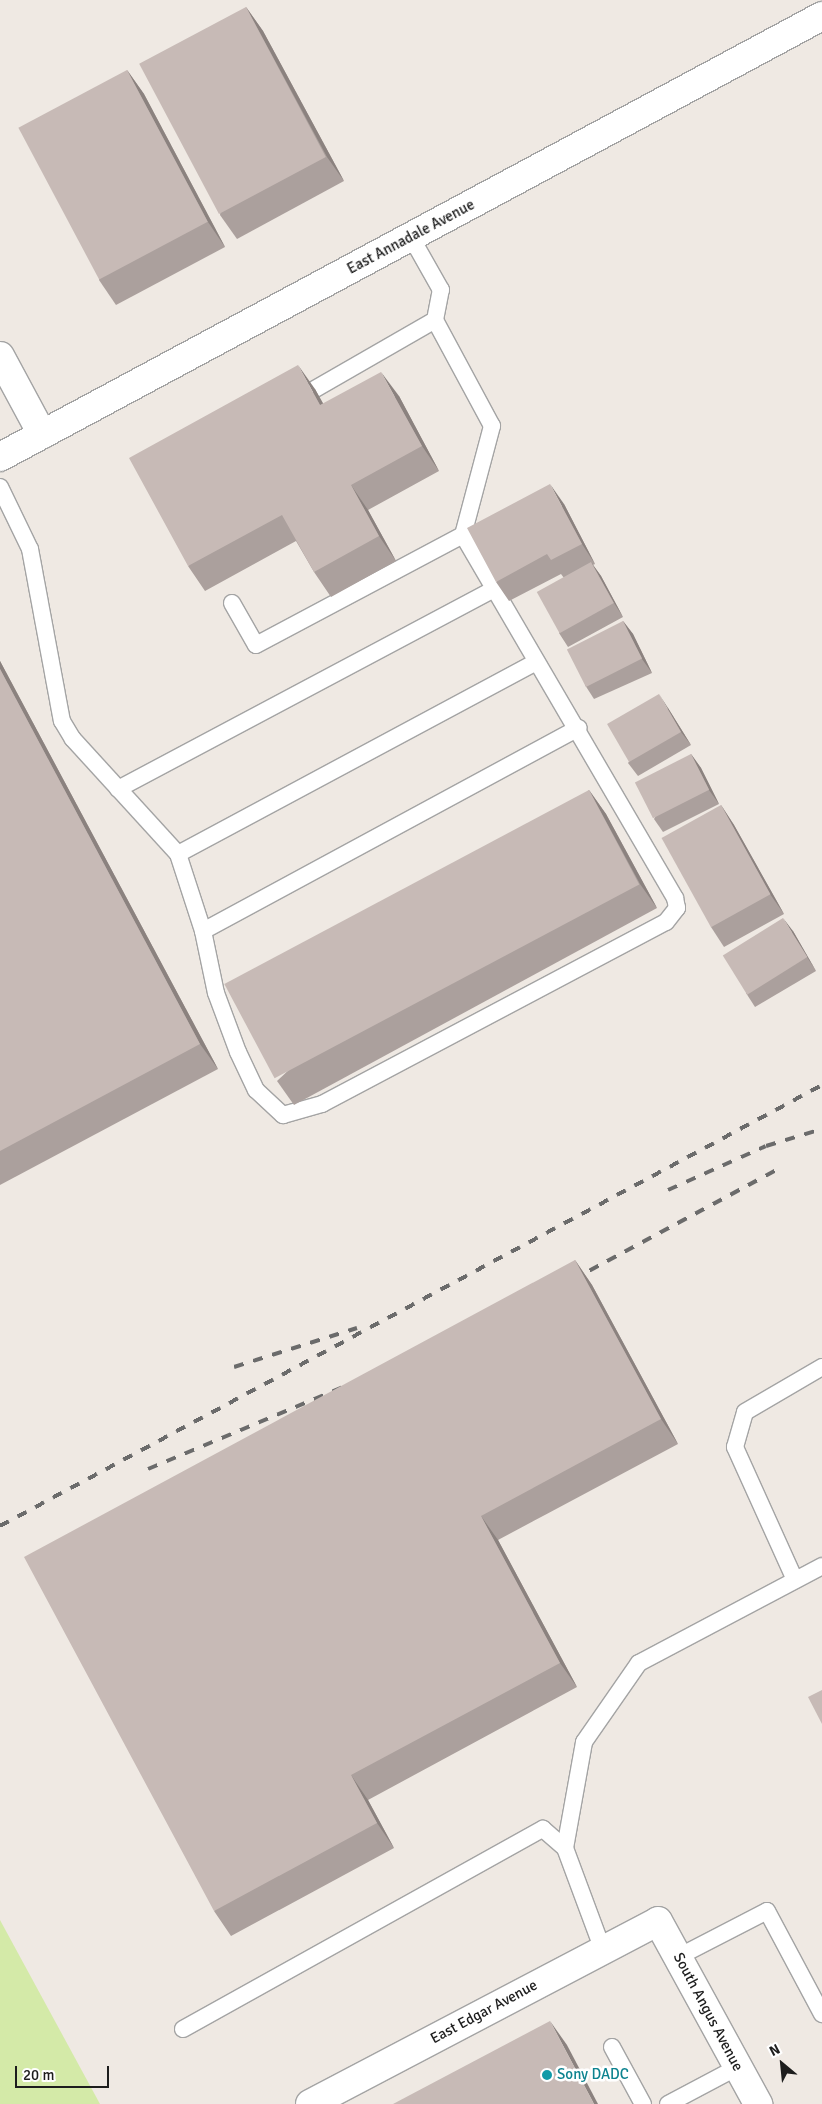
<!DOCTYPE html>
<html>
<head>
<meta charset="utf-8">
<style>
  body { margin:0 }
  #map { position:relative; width:822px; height:2104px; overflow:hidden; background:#efe9e3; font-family:Signika,sans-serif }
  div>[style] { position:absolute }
  .grass>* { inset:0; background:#d4eaa8 }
  .roads { filter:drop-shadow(1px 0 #a4a4a4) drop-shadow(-1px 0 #a4a4a4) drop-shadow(0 1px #a4a4a4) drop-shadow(0 -1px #a4a4a4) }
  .service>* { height:16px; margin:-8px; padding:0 8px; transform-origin:8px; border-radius:8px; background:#fff }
  .minor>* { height:28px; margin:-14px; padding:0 14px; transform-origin:14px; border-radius:14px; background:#fff }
  .rail>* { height:4px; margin-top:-2px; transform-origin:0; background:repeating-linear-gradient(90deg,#6b6b6b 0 10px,transparent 0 20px) }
  .wall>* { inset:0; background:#aba09d }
  .shaded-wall>* { inset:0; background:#8b827f }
  .building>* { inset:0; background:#c7bab6; transform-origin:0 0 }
  .dots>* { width:14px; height:14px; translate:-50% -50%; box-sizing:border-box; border:2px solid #fff; border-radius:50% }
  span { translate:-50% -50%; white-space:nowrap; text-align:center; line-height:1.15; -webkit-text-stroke:5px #fff; paint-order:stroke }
  .street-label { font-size:15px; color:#1d1d1d }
  .culture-label { font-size:15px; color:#0d838f }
  .left { translate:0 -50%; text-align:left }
  .north { position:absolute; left:757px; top:2039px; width:50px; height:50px; -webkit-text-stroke:4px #fff; paint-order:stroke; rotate:332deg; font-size:14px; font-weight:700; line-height:20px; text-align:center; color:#1d1d1d }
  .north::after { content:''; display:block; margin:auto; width:18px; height:22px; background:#1d1d1d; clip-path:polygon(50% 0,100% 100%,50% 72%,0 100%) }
  .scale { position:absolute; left:15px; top:2066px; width:94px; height:22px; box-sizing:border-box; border:2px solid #1d1d1d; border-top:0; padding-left:6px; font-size:15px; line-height:18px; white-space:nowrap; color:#1d1d1d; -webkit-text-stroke:4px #fff; paint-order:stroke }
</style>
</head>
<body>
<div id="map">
  <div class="grass">
    <div style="clip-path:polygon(0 1920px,100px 2104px,0 2104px)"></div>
  </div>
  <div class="roads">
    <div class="service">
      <div style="left:315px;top:389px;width:138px;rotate:-29.9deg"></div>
      <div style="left:0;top:487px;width:69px;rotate:64.2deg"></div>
      <div style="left:30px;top:549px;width:175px;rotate:79.5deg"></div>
      <div style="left:62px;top:721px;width:21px;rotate:59deg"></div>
      <div style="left:73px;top:739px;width:156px;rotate:47.6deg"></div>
      <div style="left:178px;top:854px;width:81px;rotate:72deg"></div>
      <div style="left:203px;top:931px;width:63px;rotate:78.2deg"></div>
      <div style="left:216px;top:993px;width:63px;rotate:69.6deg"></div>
      <div style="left:238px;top:1052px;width:42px;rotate:64.7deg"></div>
      <div style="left:256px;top:1090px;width:37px;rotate:43deg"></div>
      <div style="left:283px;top:1115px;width:41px;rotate:-15.8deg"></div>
      <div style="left:322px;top:1104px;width:389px;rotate:-27.9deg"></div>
      <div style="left:666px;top:922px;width:18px;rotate:-52deg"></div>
      <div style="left:677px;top:908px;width:10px;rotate:-101deg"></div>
      <div style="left:675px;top:898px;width:420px;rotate:-120.3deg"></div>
      <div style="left:463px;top:535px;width:113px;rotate:-75.1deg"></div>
      <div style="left:492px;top:426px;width:120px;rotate:-118.3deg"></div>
      <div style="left:435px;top:320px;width:31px;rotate:-79deg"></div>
      <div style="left:441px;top:290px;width:61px;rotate:-119.5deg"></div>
      <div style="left:232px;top:603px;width:48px;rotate:60.3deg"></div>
      <div style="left:256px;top:645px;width:234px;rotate:-28deg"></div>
      <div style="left:118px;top:789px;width:425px;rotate:-28deg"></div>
      <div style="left:178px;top:854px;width:404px;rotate:-28.2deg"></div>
      <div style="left:203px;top:931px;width:427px;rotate:-28.4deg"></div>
      <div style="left:795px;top:1580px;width:146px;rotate:-114.3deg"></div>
      <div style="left:735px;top:1447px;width:36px;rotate:-74deg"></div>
      <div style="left:745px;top:1412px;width:89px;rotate:-30.3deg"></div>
      <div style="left:565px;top:1848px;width:108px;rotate:-79.8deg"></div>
      <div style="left:584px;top:1742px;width:96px;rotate:-55.2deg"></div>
      <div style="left:639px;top:1663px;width:207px;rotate:-27.9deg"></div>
      <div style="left:678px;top:1957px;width:100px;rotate:-27.3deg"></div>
      <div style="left:767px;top:1911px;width:117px;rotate:61.9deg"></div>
      <div style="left:183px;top:2029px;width:412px;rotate:-29.1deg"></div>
      <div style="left:543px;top:1829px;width:29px;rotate:41deg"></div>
      <div style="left:565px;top:1848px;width:109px;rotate:69.6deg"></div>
      <div style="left:612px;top:2047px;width:65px;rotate:61.5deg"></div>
      <div style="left:668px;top:2104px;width:79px;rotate:-27.9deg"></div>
    </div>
    <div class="minor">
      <div style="left:0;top:356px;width:89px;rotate:61.7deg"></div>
      <div style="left:0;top:457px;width:933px;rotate:-28.21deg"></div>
      <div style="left:310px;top:2104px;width:393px;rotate:-27.7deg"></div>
      <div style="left:658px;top:1921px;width:209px;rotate:61.3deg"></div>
    </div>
  </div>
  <div class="rail">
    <div style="left:668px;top:1190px;width:107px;rotate:-24.2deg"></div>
    <div style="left:766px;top:1146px;width:59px;rotate:-16.9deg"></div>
    <div style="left:572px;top:1280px;width:234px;rotate:-28.3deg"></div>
    <div style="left:234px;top:1367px;width:129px;rotate:-17.6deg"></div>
    <div style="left:148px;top:1469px;width:212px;rotate:-22.8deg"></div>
    <div style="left:0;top:1526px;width:933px;rotate:-28.21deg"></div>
  </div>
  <div class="wall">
    <div style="clip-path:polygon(246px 7px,263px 31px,344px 181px,237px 239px,220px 215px)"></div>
    <div style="clip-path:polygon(127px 70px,144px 94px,225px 247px,116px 305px,99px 280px)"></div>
    <div style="clip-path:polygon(315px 389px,323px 404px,399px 396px,439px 471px,368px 510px,396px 561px,331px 597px,314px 572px,296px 541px,205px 591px,188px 566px)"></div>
    <div style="clip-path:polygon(564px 504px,595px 564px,593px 565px,601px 576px,623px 617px,568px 647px,559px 633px,564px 578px,561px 574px,509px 601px,496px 582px)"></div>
    <div style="clip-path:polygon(623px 621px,633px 634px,652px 673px,594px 699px,585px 685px)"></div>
    <div style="clip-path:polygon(0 661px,218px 1069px,0 1185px)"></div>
    <div style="clip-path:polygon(668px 708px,691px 745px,638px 776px,628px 763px)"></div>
    <div style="clip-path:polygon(691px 754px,701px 768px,719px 804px,663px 832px,654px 819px)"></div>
    <div style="clip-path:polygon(589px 790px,606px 814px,657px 908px,294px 1105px,277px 1081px)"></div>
    <div style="clip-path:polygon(721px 805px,734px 825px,784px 914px,724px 947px,711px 927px)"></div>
    <div style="clip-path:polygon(793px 931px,816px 971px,755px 1007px,746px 993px)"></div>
    <div style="clip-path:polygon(575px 1260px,592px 1285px,678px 1444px,498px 1540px,577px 1687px,368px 1800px,394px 1848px,231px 1936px,214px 1911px)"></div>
  </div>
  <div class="shaded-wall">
    <div style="clip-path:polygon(246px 7px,263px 31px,344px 181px,327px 157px)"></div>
    <div style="clip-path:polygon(127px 70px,144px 94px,225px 247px,208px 222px)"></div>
    <div style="clip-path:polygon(298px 365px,315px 389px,338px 430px,320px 405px)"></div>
    <div style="clip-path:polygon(381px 372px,399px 396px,439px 471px,422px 446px)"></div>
    <div style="clip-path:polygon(550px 484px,564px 504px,595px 564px,582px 544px)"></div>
    <div style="clip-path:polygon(351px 485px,368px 510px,396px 561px,379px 536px)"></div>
    <div style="clip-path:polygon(591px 562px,601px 576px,623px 617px,614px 603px)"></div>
    <div style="clip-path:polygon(623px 621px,633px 634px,652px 673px,642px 659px)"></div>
    <div style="clip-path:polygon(0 661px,218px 1069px,200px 1044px,0 669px)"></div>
    <div style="clip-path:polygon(659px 694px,668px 708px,691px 745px,681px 732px)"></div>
    <div style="clip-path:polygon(691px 754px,701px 768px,719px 804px,709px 790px)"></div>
    <div style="clip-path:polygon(589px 790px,606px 814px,657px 908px,640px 884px)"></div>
    <div style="clip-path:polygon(721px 805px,734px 825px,784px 914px,770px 894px)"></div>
    <div style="clip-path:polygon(783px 918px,793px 931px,816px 971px,807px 957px)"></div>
    <div style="clip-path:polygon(575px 1260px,592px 1285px,678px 1444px,661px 1419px)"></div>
    <div style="clip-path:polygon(481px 1516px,498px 1540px,577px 1687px,560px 1663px)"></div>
    <div style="clip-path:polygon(351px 1775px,368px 1800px,394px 1848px,377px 1823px)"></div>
    <div style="clip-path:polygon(550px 2021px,567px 2045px,598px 2104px,594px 2104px)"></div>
  </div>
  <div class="building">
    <div style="left:246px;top:7px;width:170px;height:121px;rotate:62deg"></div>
    <div style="left:127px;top:70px;width:172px;height:123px;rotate:62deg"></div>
    <div style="clip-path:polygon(298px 365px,320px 405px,381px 372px,422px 446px,351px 485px,379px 536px,314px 572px,282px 515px,188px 566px,129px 458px)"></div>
    <div style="clip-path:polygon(550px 484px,582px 544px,551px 560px,547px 554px,496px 582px,467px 528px)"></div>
    <div style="left:591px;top:562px;width:47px;height:62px;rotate:61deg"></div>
    <div style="left:623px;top:621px;width:42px;height:63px;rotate:63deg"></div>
    <div style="clip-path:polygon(0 669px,200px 1044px,0 1151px)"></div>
    <div style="left:659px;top:694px;width:44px;height:60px;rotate:60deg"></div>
    <div style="left:691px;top:754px;width:40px;height:63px;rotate:63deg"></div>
    <div style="left:589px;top:790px;width:107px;height:413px;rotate:62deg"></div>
    <div style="left:721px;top:805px;width:102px;height:68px;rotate:61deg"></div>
    <div style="left:783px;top:918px;width:46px;height:71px;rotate:58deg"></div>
    <div style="clip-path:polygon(575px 1260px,661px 1419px,481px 1516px,560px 1663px,351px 1775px,377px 1823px,214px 1911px,24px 1557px)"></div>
    <div style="clip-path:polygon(822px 1690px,822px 1724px,808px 1697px)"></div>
    <div style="clip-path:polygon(550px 2021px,594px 2104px,393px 2104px)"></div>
  </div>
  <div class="dots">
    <div style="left:547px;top:2075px;background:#0f9aa8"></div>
  </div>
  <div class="street-label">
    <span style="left:411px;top:237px;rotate:-28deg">East Annadale Avenue</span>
    <span style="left:484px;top:2012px;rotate:-28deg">East Edgar Avenue</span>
    <span style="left:708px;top:2012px;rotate:62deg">South Angus Avenue</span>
  </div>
  <div class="culture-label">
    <span class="left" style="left:557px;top:2075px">Sony DADC</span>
  </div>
  <div class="north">N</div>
  <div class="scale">20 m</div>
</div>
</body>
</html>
